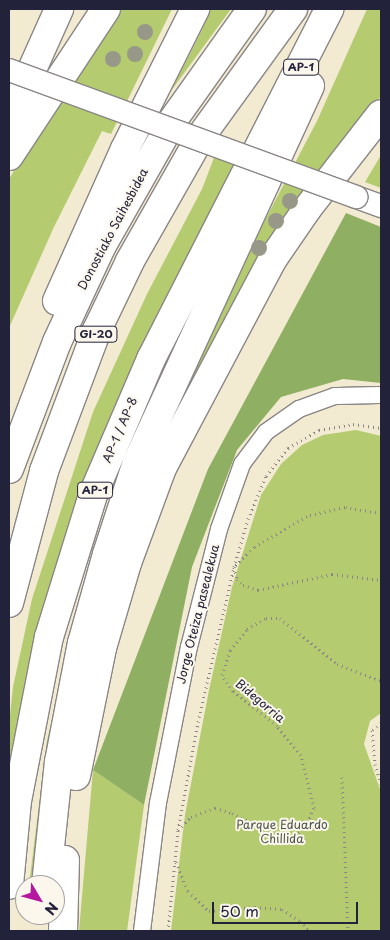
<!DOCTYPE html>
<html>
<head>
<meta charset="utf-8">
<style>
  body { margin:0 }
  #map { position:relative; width:390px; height:940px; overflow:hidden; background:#f3ead2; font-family:"Playpen Sans",sans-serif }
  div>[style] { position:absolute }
  .green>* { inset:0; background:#b4cb70 }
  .forest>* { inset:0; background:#8faf62 }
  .path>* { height:3px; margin-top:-1.5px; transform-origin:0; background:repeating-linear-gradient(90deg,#8a8686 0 1px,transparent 0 5px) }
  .roads { filter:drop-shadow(1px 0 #8a8686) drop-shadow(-1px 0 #8a8686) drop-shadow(0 1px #8a8686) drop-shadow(0 -1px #8a8686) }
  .street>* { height:16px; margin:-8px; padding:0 8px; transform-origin:8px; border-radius:8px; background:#fff }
  .secondary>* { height:22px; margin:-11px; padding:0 11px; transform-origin:11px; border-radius:11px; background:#fff }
  .highway>* { height:28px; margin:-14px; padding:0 14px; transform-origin:14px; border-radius:14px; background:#fff }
  .bridges { filter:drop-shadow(1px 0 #8a8686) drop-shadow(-1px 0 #8a8686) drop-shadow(0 1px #8a8686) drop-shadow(0 -1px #8a8686) }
  .secondary-bridge>* { height:22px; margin:-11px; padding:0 11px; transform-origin:11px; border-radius:11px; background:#fff }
  .trees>* { width:16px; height:16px; margin:-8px; border-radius:50%; background:#989888 }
  span { translate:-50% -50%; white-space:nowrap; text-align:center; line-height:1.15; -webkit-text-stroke:4px #fbf7ec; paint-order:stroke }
  .shield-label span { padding:1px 4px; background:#fbf7ec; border:1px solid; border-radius:4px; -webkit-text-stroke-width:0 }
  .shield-label { font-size:11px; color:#22223b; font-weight:700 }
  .street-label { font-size:12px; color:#22223b }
  .park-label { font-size:12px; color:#4e554b }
  .frame { position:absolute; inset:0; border:10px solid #22223b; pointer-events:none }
  .north { position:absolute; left:15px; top:875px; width:50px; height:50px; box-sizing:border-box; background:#fbf7ec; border:1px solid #a4a2a5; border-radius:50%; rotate:127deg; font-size:14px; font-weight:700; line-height:20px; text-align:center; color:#22223b }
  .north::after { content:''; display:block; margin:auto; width:18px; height:22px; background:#b5179e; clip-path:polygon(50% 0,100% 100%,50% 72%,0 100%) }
  .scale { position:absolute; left:212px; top:902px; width:146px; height:22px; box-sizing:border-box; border:2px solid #22223b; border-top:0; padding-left:6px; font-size:15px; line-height:18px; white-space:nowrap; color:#22223b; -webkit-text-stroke:4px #fbf7ec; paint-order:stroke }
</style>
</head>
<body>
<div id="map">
  <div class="green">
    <div style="clip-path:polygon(121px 9px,172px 9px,111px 134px,102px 131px,53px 229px,9px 328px,9px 179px,62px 91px)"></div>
    <div style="clip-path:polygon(211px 9px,231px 9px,171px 91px,202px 30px)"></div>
    <div style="clip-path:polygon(367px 9px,381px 9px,381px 96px,243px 287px,182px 398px,254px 241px,317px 121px)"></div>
    <div style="clip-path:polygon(217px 150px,237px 160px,177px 276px,85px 479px,31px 655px,9px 776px,9px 723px,13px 687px,32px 599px,93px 412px,147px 294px,202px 189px)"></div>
    <div style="clip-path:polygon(381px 155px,381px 188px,365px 182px)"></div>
    <div style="clip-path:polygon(356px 430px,381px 436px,381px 713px,370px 721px,364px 744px,381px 792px,381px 931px,171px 931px,185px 815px,209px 690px,232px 587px,261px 495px,281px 464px,302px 445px,323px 435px)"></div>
    <div style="clip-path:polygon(81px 601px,38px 885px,29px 885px,47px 740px)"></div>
    <div style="clip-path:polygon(93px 770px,144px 805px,127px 931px,79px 931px)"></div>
  </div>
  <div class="forest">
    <div style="clip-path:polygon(346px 213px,381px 227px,381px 383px,343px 379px,281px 397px,237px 450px,192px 567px,144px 805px,93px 770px,208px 469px)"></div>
  </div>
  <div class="path">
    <div style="left:381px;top:513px;width:36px;rotate:-171deg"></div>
    <div style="left:345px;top:507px;width:39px;rotate:167deg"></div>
    <div style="left:307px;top:516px;width:61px;rotate:149.7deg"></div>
    <div style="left:254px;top:547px;width:28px;rotate:135deg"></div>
    <div style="left:234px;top:567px;width:12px;rotate:76deg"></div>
    <div style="left:237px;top:579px;width:8px;rotate:45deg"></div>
    <div style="left:243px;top:585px;width:16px;rotate:18deg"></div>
    <div style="left:258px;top:590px;width:76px;rotate:-12.2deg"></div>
    <div style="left:332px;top:574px;width:49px;rotate:7deg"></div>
    <div style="left:381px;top:723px;width:11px;rotate:142deg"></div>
    <div style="left:372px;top:730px;width:34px;rotate:85deg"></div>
    <div style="left:375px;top:764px;width:21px;rotate:73deg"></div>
    <div style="left:342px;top:777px;width:154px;rotate:87.8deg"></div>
    <div style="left:178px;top:830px;width:18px;rotate:-45deg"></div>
    <div style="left:191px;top:817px;width:26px;rotate:-21deg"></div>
    <div style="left:215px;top:808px;width:18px;rotate:16deg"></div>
    <div style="left:232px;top:813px;width:56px;rotate:26.6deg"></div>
    <div style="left:282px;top:838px;width:13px;rotate:-9deg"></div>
    <div style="left:295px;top:836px;width:13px;rotate:-42deg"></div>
    <div style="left:305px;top:827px;width:21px;rotate:-65deg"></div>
    <div style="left:314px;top:808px;width:55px;rotate:-103.8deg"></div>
    <div style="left:301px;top:755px;width:38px;rotate:-130deg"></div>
    <div style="left:277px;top:726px;width:56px;rotate:-141.5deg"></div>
    <div style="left:233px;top:691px;width:19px;rotate:-125deg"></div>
    <div style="left:222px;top:675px;width:26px;rotate:-72deg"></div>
    <div style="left:230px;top:650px;width:27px;rotate:-51deg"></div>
    <div style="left:247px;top:629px;width:22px;rotate:-30deg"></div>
    <div style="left:266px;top:618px;width:14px"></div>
    <div style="left:280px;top:618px;width:73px;rotate:38.9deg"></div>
    <div style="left:337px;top:664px;width:47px;rotate:21.1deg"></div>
    <div style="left:176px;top:862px;width:31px;rotate:68deg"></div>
    <div style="left:188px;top:891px;width:29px;rotate:44deg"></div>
    <div style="left:209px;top:911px;width:46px;rotate:-5deg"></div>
    <div style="left:255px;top:907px;width:27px;rotate:4deg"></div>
    <div style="left:282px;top:909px;width:22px;rotate:34deg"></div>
    <div style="left:300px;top:921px;width:13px;rotate:48deg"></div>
    <div style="left:168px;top:931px;width:101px;rotate:-84.3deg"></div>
    <div style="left:178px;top:830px;width:110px;rotate:-79.5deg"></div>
    <div style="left:198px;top:722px;width:159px;rotate:-76.9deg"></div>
    <div style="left:234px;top:567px;width:50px;rotate:-73.7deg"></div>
    <div style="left:248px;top:519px;width:47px;rotate:-67.3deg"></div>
    <div style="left:266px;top:476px;width:36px;rotate:-52deg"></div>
    <div style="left:288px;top:448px;width:36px;rotate:-30deg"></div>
    <div style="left:319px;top:430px;width:35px;rotate:-10deg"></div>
    <div style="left:353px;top:424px;width:28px;rotate:8deg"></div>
  </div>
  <div class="roads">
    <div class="street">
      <div style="left:142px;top:931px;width:129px;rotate:-82.9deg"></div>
      <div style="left:158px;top:803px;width:159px;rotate:-78.8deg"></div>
      <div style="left:189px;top:647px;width:122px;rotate:-75.7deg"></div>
      <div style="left:219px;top:529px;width:69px;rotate:-70.5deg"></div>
      <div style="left:242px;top:464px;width:40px;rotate:-53deg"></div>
      <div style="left:266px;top:432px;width:40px;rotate:-34.9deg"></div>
      <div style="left:299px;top:409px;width:38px;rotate:-20deg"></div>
      <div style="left:335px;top:396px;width:46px;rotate:-1.2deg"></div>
    </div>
    <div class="secondary">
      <div style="left:356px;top:197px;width:27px;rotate:20deg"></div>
    </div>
    <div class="highway">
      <div style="left:9px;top:121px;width:123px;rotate:-65.9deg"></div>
      <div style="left:9px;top:156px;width:176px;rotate:-56.6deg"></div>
      <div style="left:57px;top:301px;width:167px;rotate:-65.9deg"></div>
      <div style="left:125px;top:149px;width:157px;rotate:-63.4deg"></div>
      <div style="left:9px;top:469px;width:136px;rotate:-69.3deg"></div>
      <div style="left:57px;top:342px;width:105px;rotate:-65.1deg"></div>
      <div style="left:101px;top:247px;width:146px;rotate:-60.4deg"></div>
      <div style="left:173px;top:120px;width:136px;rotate:-54.6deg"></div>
      <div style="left:9px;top:603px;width:137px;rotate:-75.1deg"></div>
      <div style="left:44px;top:471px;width:151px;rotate:-69.4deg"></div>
      <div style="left:97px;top:330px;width:76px;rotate:-64.4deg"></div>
      <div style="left:130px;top:261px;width:144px;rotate:-60.4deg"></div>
      <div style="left:201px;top:136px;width:157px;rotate:-54.1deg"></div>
      <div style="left:76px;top:776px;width:131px;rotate:-78.5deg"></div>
      <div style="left:102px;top:648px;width:89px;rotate:-73.6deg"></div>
      <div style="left:127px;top:563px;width:101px;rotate:-69.8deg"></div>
      <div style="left:162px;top:468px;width:235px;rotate:-62.1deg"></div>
      <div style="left:272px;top:260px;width:62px;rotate:-55.5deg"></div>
      <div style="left:307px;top:209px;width:120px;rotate:-52.1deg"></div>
      <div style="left:9px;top:885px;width:84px;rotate:-84.6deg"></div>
      <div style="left:17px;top:801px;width:167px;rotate:-79deg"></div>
      <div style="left:49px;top:637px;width:152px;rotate:-72.8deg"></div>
      <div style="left:94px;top:492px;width:145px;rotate:-66.8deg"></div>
      <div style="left:151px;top:359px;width:393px;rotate:-63deg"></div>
      <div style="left:46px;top:885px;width:124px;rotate:-84deg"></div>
      <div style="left:59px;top:762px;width:121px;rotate:-79.1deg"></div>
      <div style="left:82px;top:643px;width:92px;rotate:-74.3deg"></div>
      <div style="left:107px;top:554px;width:97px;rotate:-71.9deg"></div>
      <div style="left:137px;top:462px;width:414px;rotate:-65.3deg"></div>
      <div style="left:63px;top:931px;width:71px;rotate:-88.4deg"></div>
    </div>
  </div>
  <div class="bridges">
    <div class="secondary-bridge">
      <div style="left:9px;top:70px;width:370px;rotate:20.1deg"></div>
    </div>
  </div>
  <div class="trees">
    <div style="left:145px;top:32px"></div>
    <div style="left:135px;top:54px"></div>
    <div style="left:113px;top:59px"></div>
    <div style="left:290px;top:201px"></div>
    <div style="left:276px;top:221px"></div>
    <div style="left:259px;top:248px"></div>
  </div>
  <div class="shield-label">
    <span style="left:301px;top:67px">AP-1</span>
    <span style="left:96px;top:334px">GI-20</span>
    <span style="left:95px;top:490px">AP-1</span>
  </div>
  <div class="street-label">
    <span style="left:113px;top:229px;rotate:-62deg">Donostiako Saihesbidea</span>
    <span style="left:120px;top:430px;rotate:-67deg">AP-1 / AP-8</span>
    <span style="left:198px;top:614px;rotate:-76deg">Jorge Oteiza pasealekua</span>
    <span style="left:260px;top:701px;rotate:40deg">Bidegorria</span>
  </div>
  <div class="park-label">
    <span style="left:282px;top:832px">Parque Eduardo<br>Chillida</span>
  </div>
  <div class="frame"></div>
  <div class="north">N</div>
  <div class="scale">50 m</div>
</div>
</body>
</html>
